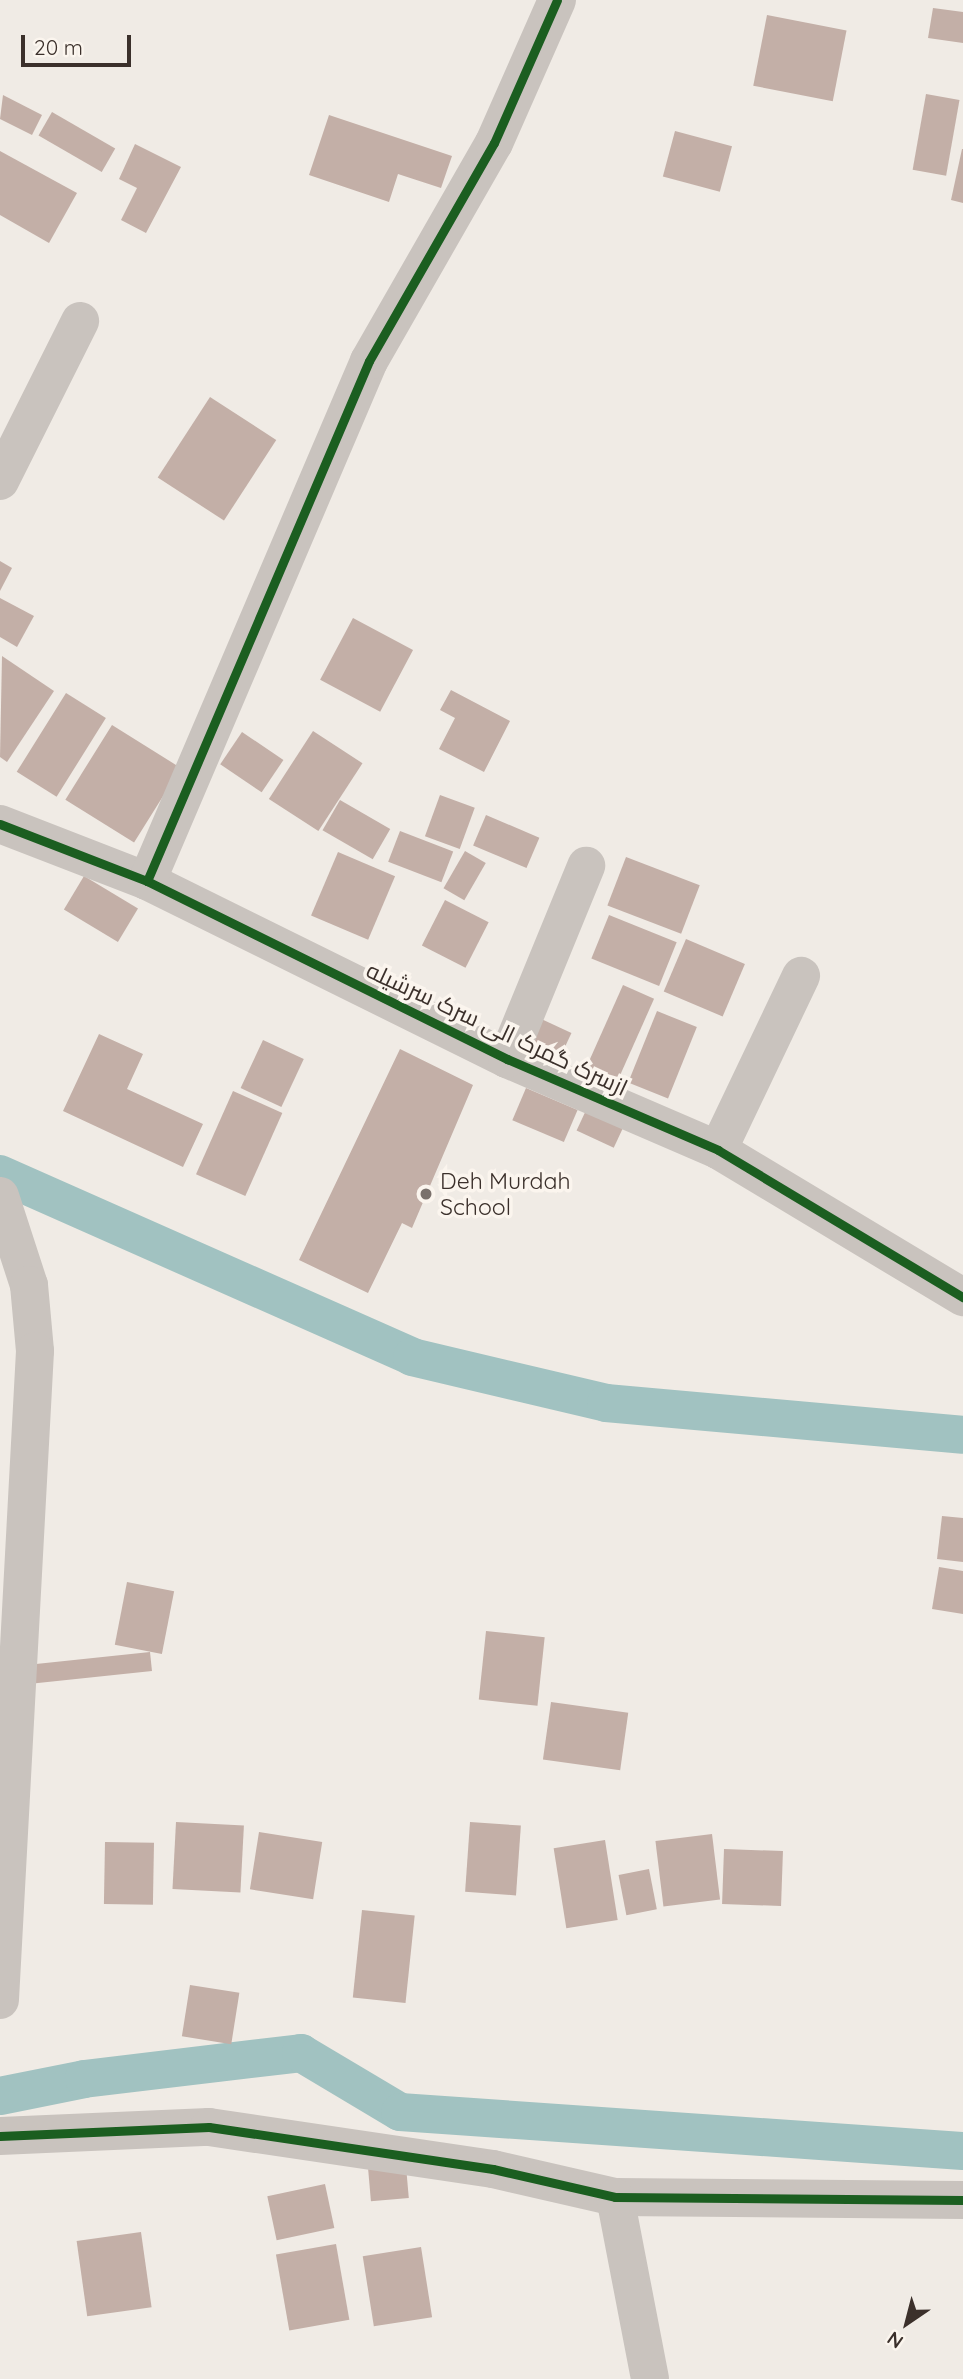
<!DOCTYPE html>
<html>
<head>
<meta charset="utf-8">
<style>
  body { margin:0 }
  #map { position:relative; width:963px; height:2379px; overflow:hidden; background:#f0ebe5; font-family:Quicksand,Cairo,sans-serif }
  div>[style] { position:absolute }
  .canal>* { height:38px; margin:-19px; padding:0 19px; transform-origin:19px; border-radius:19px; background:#a1c2c1 }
  .building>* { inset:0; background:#c3afa7; transform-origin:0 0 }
  .minor>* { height:38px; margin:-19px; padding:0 19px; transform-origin:19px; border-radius:19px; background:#c9c3be }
  .cycleway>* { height:9px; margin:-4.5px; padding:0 4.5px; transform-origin:4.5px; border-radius:4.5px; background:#1b5e20 }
  .dots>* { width:19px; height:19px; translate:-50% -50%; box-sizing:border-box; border:4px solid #fbf5ee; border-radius:50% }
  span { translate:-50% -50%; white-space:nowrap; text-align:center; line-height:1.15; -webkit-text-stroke:7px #fbf5ee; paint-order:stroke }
  .street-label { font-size:23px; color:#3b302b }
  .poi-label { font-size:23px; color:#3b302b }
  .left { translate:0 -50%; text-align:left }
  .north { position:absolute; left:872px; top:2288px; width:70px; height:70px; -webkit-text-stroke:5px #fbf5ee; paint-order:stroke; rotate:215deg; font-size:19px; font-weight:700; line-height:28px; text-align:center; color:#3b302b }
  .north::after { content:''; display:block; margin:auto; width:24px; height:32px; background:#3b302b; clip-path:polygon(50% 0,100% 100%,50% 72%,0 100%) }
  .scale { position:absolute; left:21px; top:35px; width:110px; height:32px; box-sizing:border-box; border:4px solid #3b302b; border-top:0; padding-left:9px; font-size:21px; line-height:24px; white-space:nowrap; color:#3b302b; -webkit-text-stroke:5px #fbf5ee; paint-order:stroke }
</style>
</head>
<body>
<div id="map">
  <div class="canal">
    <div style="left:0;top:1174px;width:451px;rotate:23.9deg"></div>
    <div style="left:412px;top:1357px;width:199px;rotate:13.3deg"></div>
    <div style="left:606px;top:1403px;width:358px;rotate:5.1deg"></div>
    <div style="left:0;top:2096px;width:86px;rotate:-11.4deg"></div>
    <div style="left:84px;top:2079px;width:219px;rotate:-6.8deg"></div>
    <div style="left:301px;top:2053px;width:115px;rotate:30.8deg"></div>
    <div style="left:400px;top:2112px;width:564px;rotate:3.96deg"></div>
  </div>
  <div class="building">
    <div style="clip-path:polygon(933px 8px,963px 12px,963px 43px,928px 38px)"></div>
    <div style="left:767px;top:15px;width:81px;height:72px;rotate:11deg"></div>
    <div style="left:926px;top:94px;width:34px;height:77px;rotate:10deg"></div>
    <div style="clip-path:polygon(3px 95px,42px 115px,32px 135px,0 119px)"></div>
    <div style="left:52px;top:112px;width:73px;height:27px;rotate:30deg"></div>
    <div style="clip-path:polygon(329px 115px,452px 156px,441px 188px,398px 174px,389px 202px,309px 175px)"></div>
    <div style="left:675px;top:131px;width:59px;height:47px;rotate:15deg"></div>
    <div style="clip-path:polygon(135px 144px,181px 167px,146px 233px,121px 220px,137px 188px,119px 179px)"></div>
    <div style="clip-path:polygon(962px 149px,963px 149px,963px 203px,951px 200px)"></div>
    <div style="clip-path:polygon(0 151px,77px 193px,49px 243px,0 215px)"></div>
    <div style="left:210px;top:397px;width:79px;height:96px;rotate:33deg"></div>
    <div style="clip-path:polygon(0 561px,12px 568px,0 591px)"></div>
    <div style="clip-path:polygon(0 598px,34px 616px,17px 647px,0 637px)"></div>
    <div style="left:353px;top:618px;width:68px;height:70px;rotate:28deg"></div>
    <div style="clip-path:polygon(2px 656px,54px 691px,7px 762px,0 757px)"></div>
    <div style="clip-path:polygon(451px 690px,510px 721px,484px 772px,439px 749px,455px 718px,440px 710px)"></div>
    <div style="left:66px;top:693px;width:47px;height:93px;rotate:32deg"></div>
    <div style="left:112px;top:725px;width:81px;height:88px;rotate:32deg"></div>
    <div style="left:313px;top:731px;width:59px;height:81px;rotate:33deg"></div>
    <div style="left:242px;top:732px;width:50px;height:39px;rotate:34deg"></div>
    <div style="left:440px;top:795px;width:37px;height:44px;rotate:20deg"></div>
    <div style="left:340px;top:800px;width:58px;height:35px;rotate:30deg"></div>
    <div style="left:486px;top:815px;width:58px;height:33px;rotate:23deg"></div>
    <div style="left:400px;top:831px;width:57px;height:33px;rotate:21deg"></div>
    <div style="left:465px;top:851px;width:24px;height:43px;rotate:30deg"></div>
    <div style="left:338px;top:852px;width:62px;height:69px;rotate:23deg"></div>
    <div style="left:626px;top:857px;width:79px;height:52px;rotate:21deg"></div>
    <div style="left:84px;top:876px;width:63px;height:39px;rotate:31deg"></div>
    <div style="left:445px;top:900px;width:49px;height:51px;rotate:27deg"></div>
    <div style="left:609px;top:915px;width:73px;height:47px;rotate:22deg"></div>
    <div style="left:686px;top:939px;width:64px;height:57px;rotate:23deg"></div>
    <div style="left:623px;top:985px;width:34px;height:94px;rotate:24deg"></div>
    <div style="left:657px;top:1011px;width:43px;height:77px;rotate:22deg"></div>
    <div style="left:537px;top:1017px;width:38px;height:25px;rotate:25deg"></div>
    <div style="clip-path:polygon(99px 1034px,143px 1054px,127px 1089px,203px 1124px,183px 1167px,63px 1111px)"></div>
    <div style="left:263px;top:1040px;width:45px;height:53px;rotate:25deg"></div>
    <div style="clip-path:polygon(400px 1049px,473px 1085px,412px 1228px,402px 1223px,368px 1293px,299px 1260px)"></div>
    <div style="left:526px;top:1088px;width:56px;height:35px;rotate:23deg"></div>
    <div style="left:233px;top:1091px;width:54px;height:91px;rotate:24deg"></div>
    <div style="left:588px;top:1106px;width:41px;height:27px;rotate:25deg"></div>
    <div style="clip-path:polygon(942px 1516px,963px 1518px,963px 1562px,937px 1559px)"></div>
    <div style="clip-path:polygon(939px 1567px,963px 1571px,963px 1614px,932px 1609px)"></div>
    <div style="left:127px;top:1582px;width:48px;height:64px;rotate:11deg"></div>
    <div style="left:486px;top:1631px;width:59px;height:69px;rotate:6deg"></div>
    <div style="left:150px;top:1652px;width:19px;height:117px;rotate:84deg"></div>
    <div style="left:551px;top:1702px;width:78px;height:58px;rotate:8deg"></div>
    <div style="left:176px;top:1822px;width:68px;height:67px;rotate:3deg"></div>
    <div style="left:470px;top:1822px;width:51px;height:70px;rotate:4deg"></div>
    <div style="left:259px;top:1832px;width:64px;height:58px;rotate:9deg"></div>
    <div style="left:712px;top:1834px;width:66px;height:57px;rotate:83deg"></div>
    <div style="left:605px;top:1840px;width:81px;height:52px;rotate:81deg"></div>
    <div style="left:105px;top:1842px;width:49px;height:62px;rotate:1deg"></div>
    <div style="left:724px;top:1849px;width:59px;height:55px;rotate:2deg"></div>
    <div style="left:649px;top:1869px;width:41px;height:31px;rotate:79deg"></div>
    <div style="left:362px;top:1910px;width:53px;height:88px;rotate:6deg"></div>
    <div style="left:190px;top:1985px;width:50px;height:52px;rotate:9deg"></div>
    <div style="left:406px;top:2166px;width:32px;height:38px;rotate:85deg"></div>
    <div style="left:325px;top:2184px;width:45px;height:59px;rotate:78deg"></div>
    <div style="left:141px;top:2232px;width:76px;height:65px;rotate:82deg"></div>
    <div style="left:336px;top:2244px;width:77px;height:61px;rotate:80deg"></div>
    <div style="left:421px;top:2247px;width:71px;height:59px;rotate:81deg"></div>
  </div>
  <div class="minor">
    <div style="left:0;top:481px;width:179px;rotate:-63.4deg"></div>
    <div style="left:0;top:824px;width:158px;rotate:21.2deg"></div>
    <div style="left:147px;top:881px;width:402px;rotate:26.3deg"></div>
    <div style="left:507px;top:1059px;width:230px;rotate:23.3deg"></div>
    <div style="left:718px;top:1150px;width:286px;rotate:31deg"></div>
    <div style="left:147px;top:881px;width:565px;rotate:-66.88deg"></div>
    <div style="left:369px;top:361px;width:251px;rotate:-60.2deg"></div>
    <div style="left:494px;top:143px;width:156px;rotate:-66.2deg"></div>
    <div style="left:507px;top:1059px;width:209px;rotate:-67.7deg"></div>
    <div style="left:718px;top:1150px;width:193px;rotate:-64.5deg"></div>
    <div style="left:0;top:1196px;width:94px;rotate:72deg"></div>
    <div style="left:29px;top:1285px;width:66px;rotate:84.8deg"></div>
    <div style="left:35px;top:1351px;width:650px;rotate:93.09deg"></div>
    <div style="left:0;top:2136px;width:209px;rotate:-2.5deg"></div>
    <div style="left:209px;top:2127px;width:287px;rotate:8.4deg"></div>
    <div style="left:493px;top:2169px;width:125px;rotate:12.9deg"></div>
    <div style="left:615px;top:2197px;width:348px;rotate:0.5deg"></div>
    <div style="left:615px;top:2197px;width:185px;rotate:79.1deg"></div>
  </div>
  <div class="cycleway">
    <div style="left:0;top:824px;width:158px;rotate:21.2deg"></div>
    <div style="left:147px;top:881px;width:402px;rotate:26.3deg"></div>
    <div style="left:507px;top:1059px;width:230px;rotate:23.3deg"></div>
    <div style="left:718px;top:1150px;width:286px;rotate:31deg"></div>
    <div style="left:147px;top:881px;width:565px;rotate:-66.88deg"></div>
    <div style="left:369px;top:361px;width:251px;rotate:-60.2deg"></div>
    <div style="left:494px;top:143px;width:156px;rotate:-66.2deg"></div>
    <div style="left:0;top:2136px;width:209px;rotate:-2.5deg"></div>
    <div style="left:209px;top:2127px;width:287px;rotate:8.4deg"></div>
    <div style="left:493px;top:2169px;width:125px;rotate:12.9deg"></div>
    <div style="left:615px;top:2197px;width:348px;rotate:0.5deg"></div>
  </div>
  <div class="dots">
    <div style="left:426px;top:1194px;background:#7a716c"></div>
  </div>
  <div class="street-label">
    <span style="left:497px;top:1029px;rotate:25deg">ازسرک گمرک الی سرک سرشیله</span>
  </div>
  <div class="poi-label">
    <span class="left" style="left:440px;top:1194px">Deh Murdah<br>School</span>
  </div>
  <div class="north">N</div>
  <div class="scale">20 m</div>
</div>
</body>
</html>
